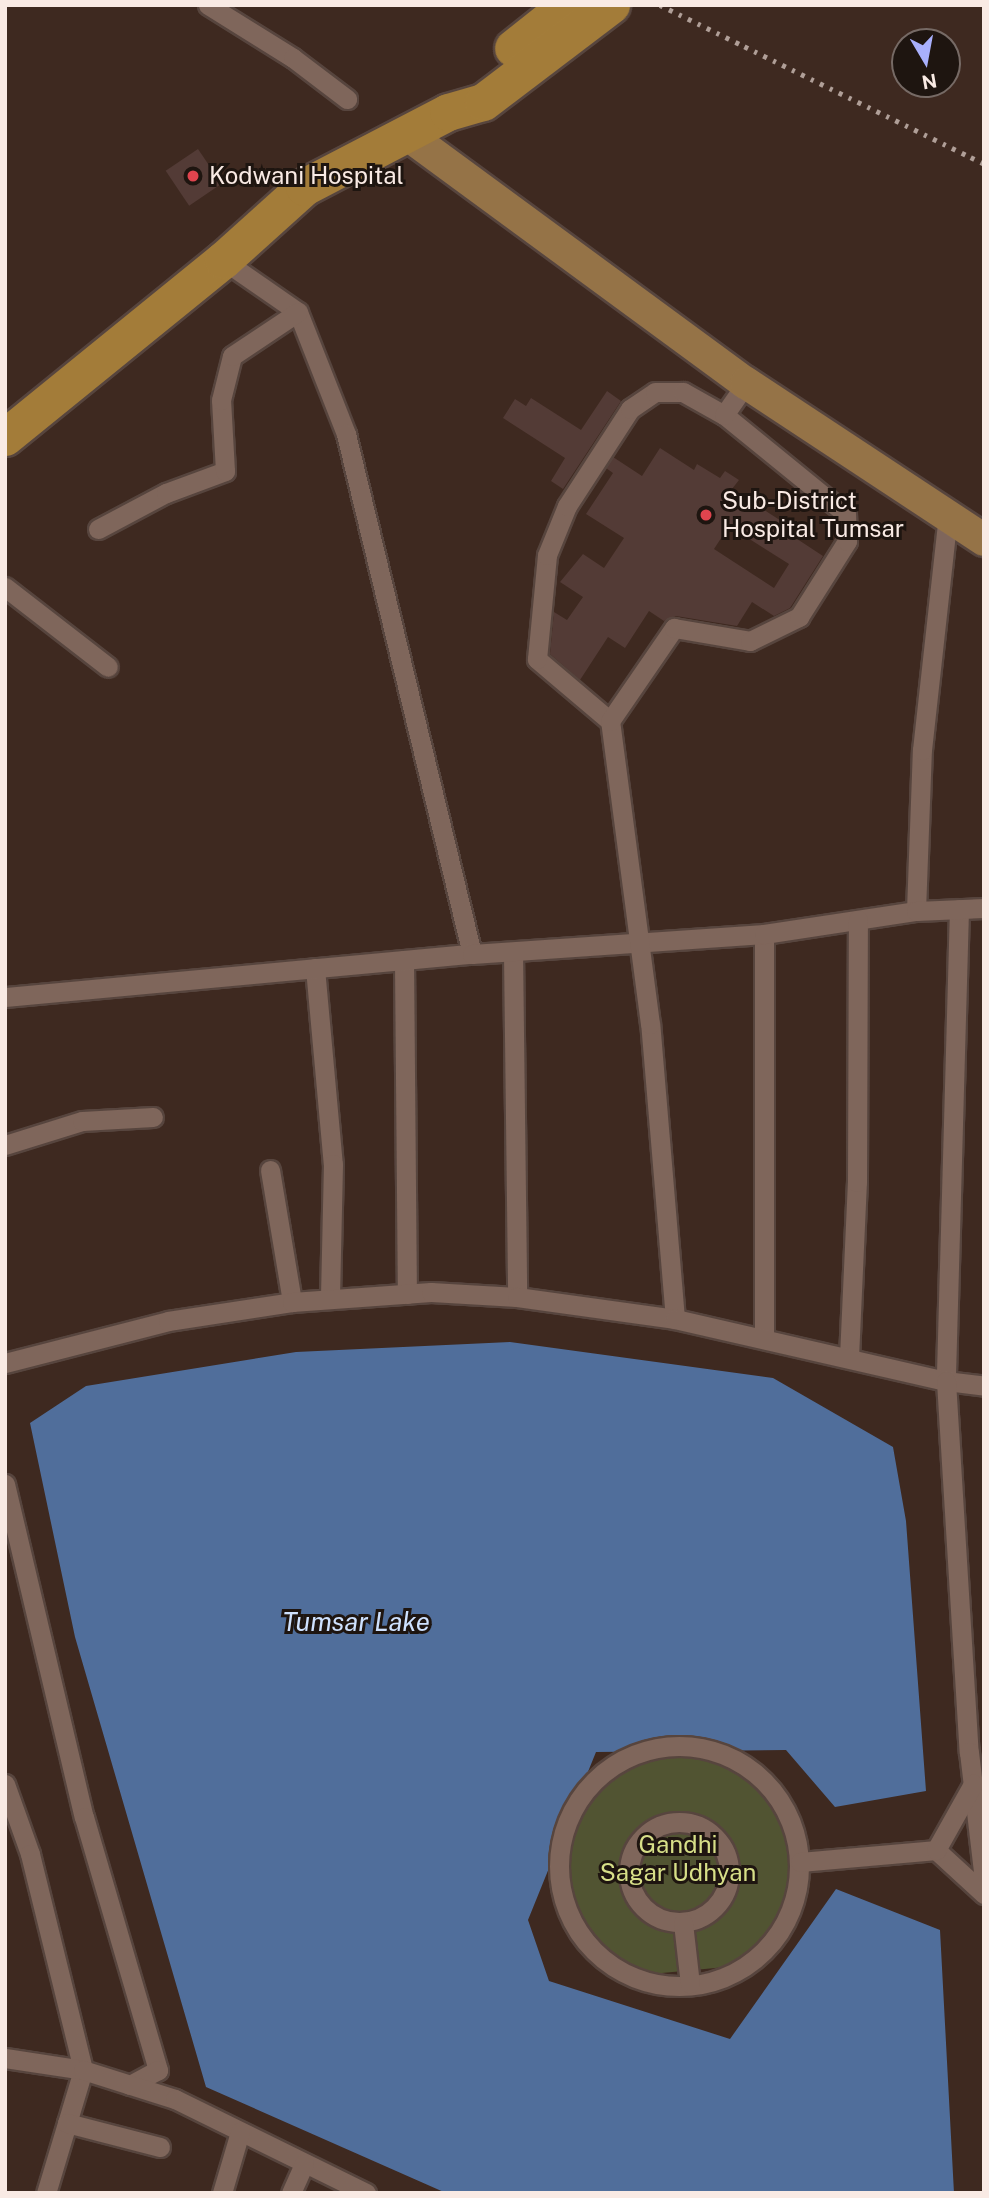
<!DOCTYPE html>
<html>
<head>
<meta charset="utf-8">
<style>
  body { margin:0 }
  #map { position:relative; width:989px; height:2198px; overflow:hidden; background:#3e2920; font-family:"Public Sans",sans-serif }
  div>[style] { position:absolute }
  .green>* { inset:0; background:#515432 }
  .water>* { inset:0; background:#506e9b }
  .building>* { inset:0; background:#533b36; transform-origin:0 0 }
  .roads { filter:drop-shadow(2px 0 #57453e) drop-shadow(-2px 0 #57453e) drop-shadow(0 2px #57453e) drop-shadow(0 -2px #57453e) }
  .street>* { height:19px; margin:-9.5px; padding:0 9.5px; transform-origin:9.5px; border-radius:9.5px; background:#7f665b }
  .street>.ring { margin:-9.5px; padding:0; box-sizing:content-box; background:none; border:19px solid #7f665b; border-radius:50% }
  .primary>* { height:32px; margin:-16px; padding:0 16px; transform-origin:16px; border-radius:16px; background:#957347 }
  .highway>* { height:37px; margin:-18.5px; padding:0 18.5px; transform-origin:18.5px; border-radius:18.5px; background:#a37c39 }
  .rail>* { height:5px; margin-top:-2.5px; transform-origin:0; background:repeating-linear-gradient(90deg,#b09f98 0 3.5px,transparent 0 10.5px) }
  .dots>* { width:19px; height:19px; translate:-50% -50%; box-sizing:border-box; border:4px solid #1e1510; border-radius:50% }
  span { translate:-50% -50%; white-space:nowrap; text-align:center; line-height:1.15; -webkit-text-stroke:6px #1e1510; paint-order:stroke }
  .poi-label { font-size:24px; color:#f9eae4 }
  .left { translate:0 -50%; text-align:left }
  .park-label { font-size:24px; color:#d7df88 }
  .water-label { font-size:26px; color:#cee1fe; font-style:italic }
  .frame { position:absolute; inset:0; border:7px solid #f9eae4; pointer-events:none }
  .north { position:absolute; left:891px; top:28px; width:70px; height:70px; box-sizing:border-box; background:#1e1510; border:2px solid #766a65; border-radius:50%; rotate:170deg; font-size:19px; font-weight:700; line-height:28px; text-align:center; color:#f9eae4 }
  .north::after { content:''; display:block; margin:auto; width:24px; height:32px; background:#a9b0fc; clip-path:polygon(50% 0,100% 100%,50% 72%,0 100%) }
</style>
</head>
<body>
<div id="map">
  <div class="green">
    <div style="clip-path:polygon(668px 1746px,707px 1749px,743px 1764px,773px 1789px,800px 1862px,794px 1902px,747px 1965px,630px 1976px,597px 1954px,559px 1884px,560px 1845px,573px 1808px,597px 1777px,630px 1756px)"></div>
  </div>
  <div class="water">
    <div style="clip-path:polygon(510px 1342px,773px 1378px,893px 1447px,906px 1521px,926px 1791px,835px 1807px,786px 1750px,596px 1752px,528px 1920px,549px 1981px,730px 2039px,836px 1889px,940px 1930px,954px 2193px,446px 2193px,206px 2087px,75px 1637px,30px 1423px,86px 1386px,296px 1352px)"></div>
  </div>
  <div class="building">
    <div style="left:198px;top:149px;width:42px;height:39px;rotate:56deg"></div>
    <div style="clip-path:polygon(607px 391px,621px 401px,563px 489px,551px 481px,565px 458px,503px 418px,515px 399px,526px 406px,531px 398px,581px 430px)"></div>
    <div style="clip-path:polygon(evenodd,660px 448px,694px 470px,697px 464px,720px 478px,725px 471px,739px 480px,732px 489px,792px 528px,788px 533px,823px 556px,790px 608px,774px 616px,752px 602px,737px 626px,676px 616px,664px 621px,649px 611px,625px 648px,608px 637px,580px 680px,550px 654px,554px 612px,567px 620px,583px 597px,560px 582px,583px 554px,604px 568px,624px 538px,586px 514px,613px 473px,606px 468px,613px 457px,642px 476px,660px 448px,729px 526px,789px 564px,774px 588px,714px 549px,729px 526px)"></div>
  </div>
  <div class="roads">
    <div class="street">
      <div style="left:208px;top:5px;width:100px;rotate:31.9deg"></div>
      <div style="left:293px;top:58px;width:68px;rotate:37.2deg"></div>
      <div style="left:223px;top:260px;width:91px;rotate:34.7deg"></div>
      <div style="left:298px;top:312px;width:131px;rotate:68.5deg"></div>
      <div style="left:346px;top:434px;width:535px;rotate:76.38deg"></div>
      <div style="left:98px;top:529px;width:77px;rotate:-27.9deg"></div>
      <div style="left:166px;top:493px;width:63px;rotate:-20.4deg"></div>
      <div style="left:225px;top:471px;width:71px;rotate:-93.2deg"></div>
      <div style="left:221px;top:400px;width:45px;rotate:-76deg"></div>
      <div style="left:232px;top:356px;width:79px;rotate:-33.7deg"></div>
      <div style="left:5px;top:587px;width:130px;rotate:37.8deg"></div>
      <div style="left:610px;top:721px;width:96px;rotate:-139.7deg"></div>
      <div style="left:537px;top:659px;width:104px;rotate:-84.5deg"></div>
      <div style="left:547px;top:555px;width:53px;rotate:-67.8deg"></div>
      <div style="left:567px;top:506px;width:116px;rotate:-57deg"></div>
      <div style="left:630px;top:409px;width:30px;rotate:-34deg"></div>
      <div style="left:655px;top:392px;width:28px"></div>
      <div style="left:683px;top:392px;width:47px;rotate:29.3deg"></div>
      <div style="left:959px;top:909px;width:472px;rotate:91.6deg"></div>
      <div style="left:946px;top:1381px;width:38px;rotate:7deg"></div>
      <div style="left:916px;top:911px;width:161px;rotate:-87.9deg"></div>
      <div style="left:922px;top:750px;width:235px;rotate:-83.7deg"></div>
      <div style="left:764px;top:934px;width:404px;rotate:90deg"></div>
      <div style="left:513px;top:952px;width:345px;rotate:89.3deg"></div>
      <div style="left:404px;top:960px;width:334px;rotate:89.5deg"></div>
      <div style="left:315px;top:968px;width:197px;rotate:84.8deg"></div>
      <div style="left:333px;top:1164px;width:135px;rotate:91.3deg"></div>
      <div style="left:5px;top:997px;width:469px;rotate:-5.3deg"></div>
      <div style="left:472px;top:954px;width:293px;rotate:-3.9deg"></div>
      <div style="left:764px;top:934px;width:154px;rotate:-8.6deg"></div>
      <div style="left:916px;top:911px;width:68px;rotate:-2.5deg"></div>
      <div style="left:5px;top:1145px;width:81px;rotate:-17.3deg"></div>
      <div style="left:82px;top:1121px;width:71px;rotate:-3.2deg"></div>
      <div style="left:270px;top:1170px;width:134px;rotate:80.5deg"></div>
      <div style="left:675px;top:1319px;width:296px;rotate:-94.8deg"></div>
      <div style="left:650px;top:1024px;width:306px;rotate:-97.5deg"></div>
      <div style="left:610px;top:721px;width:113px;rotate:-55.5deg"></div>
      <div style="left:674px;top:628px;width:77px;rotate:9.7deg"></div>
      <div style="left:750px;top:641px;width:55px;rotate:-26.1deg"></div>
      <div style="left:799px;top:617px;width:90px;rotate:-57.7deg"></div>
      <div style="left:847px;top:541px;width:27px;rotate:-92deg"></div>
      <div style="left:846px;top:514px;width:157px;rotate:-140.9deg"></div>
      <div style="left:724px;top:415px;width:39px;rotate:-55deg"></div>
      <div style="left:849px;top:1357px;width:175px;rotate:-87.4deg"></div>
      <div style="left:857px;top:1182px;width:262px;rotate:-89.8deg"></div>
      <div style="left:5px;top:1363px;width:168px;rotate:-14.4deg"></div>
      <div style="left:168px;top:1321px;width:125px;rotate:-8.7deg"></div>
      <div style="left:292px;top:1302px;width:139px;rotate:-4.1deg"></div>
      <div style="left:431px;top:1292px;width:86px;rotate:3.3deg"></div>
      <div style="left:517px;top:1297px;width:160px;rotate:7.9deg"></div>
      <div style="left:675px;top:1319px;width:278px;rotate:12.9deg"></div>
      <div style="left:946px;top:1381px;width:372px;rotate:86.5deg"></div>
      <div style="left:969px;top:1752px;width:128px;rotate:83.3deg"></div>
      <div style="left:5px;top:1484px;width:342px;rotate:76.7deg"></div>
      <div style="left:84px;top:1817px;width:264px;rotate:73.7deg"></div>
      <div style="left:158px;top:2070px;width:32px;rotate:152deg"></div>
      <div class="ring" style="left:559px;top:1746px;width:221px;height:221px"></div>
      <div style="left:5px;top:1784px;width:74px;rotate:70.3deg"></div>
      <div style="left:30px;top:1854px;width:222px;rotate:76.2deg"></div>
      <div style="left:83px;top:2070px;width:128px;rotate:106.7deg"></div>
      <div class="ring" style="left:629px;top:1822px;width:81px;height:81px"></div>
      <div style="left:936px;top:1850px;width:65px;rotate:42.5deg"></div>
      <div style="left:800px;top:1862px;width:137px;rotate:-5deg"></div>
      <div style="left:936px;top:1850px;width:76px;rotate:-60.7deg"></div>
      <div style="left:683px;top:1923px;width:61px;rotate:83.5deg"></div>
      <div style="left:5px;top:2058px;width:79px;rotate:8.7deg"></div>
      <div style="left:83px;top:2070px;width:96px;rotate:17.5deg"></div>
      <div style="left:175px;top:2099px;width:213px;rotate:26.2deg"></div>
      <div style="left:67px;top:2123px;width:96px;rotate:14.5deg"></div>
      <div style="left:222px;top:2193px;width:64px;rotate:-73.6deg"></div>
      <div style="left:291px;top:2193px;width:32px;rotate:-66deg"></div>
    </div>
    <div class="primary">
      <div style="left:408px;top:135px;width:419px;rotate:36.3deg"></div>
      <div style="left:746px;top:383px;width:285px;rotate:33.4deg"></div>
    </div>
    <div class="highway">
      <div style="left:513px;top:48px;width:69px;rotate:-38.5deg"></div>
      <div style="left:5px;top:437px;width:281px;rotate:-39.1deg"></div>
      <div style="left:223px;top:260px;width:109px;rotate:-42deg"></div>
      <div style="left:304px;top:187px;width:162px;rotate:-27.5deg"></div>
      <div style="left:448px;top:112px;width:36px;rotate:-16deg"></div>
      <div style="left:483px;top:102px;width:161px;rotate:-37.2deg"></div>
    </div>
  </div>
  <div class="rail">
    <div style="left:660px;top:5px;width:361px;rotate:26.1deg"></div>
  </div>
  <div class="dots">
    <div style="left:193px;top:176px;background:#e0444e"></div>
    <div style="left:706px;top:515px;background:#e0444e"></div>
  </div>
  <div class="poi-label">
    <span class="left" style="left:209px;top:176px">Kodwani Hospital</span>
    <span class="left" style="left:722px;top:515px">Sub-District<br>Hospital Tumsar</span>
  </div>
  <div class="park-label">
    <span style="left:678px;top:1859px">Gandhi<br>Sagar Udhyan</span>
  </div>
  <div class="water-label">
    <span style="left:356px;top:1622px">Tumsar Lake</span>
  </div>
  <div class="frame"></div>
  <div class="north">N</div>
</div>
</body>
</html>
